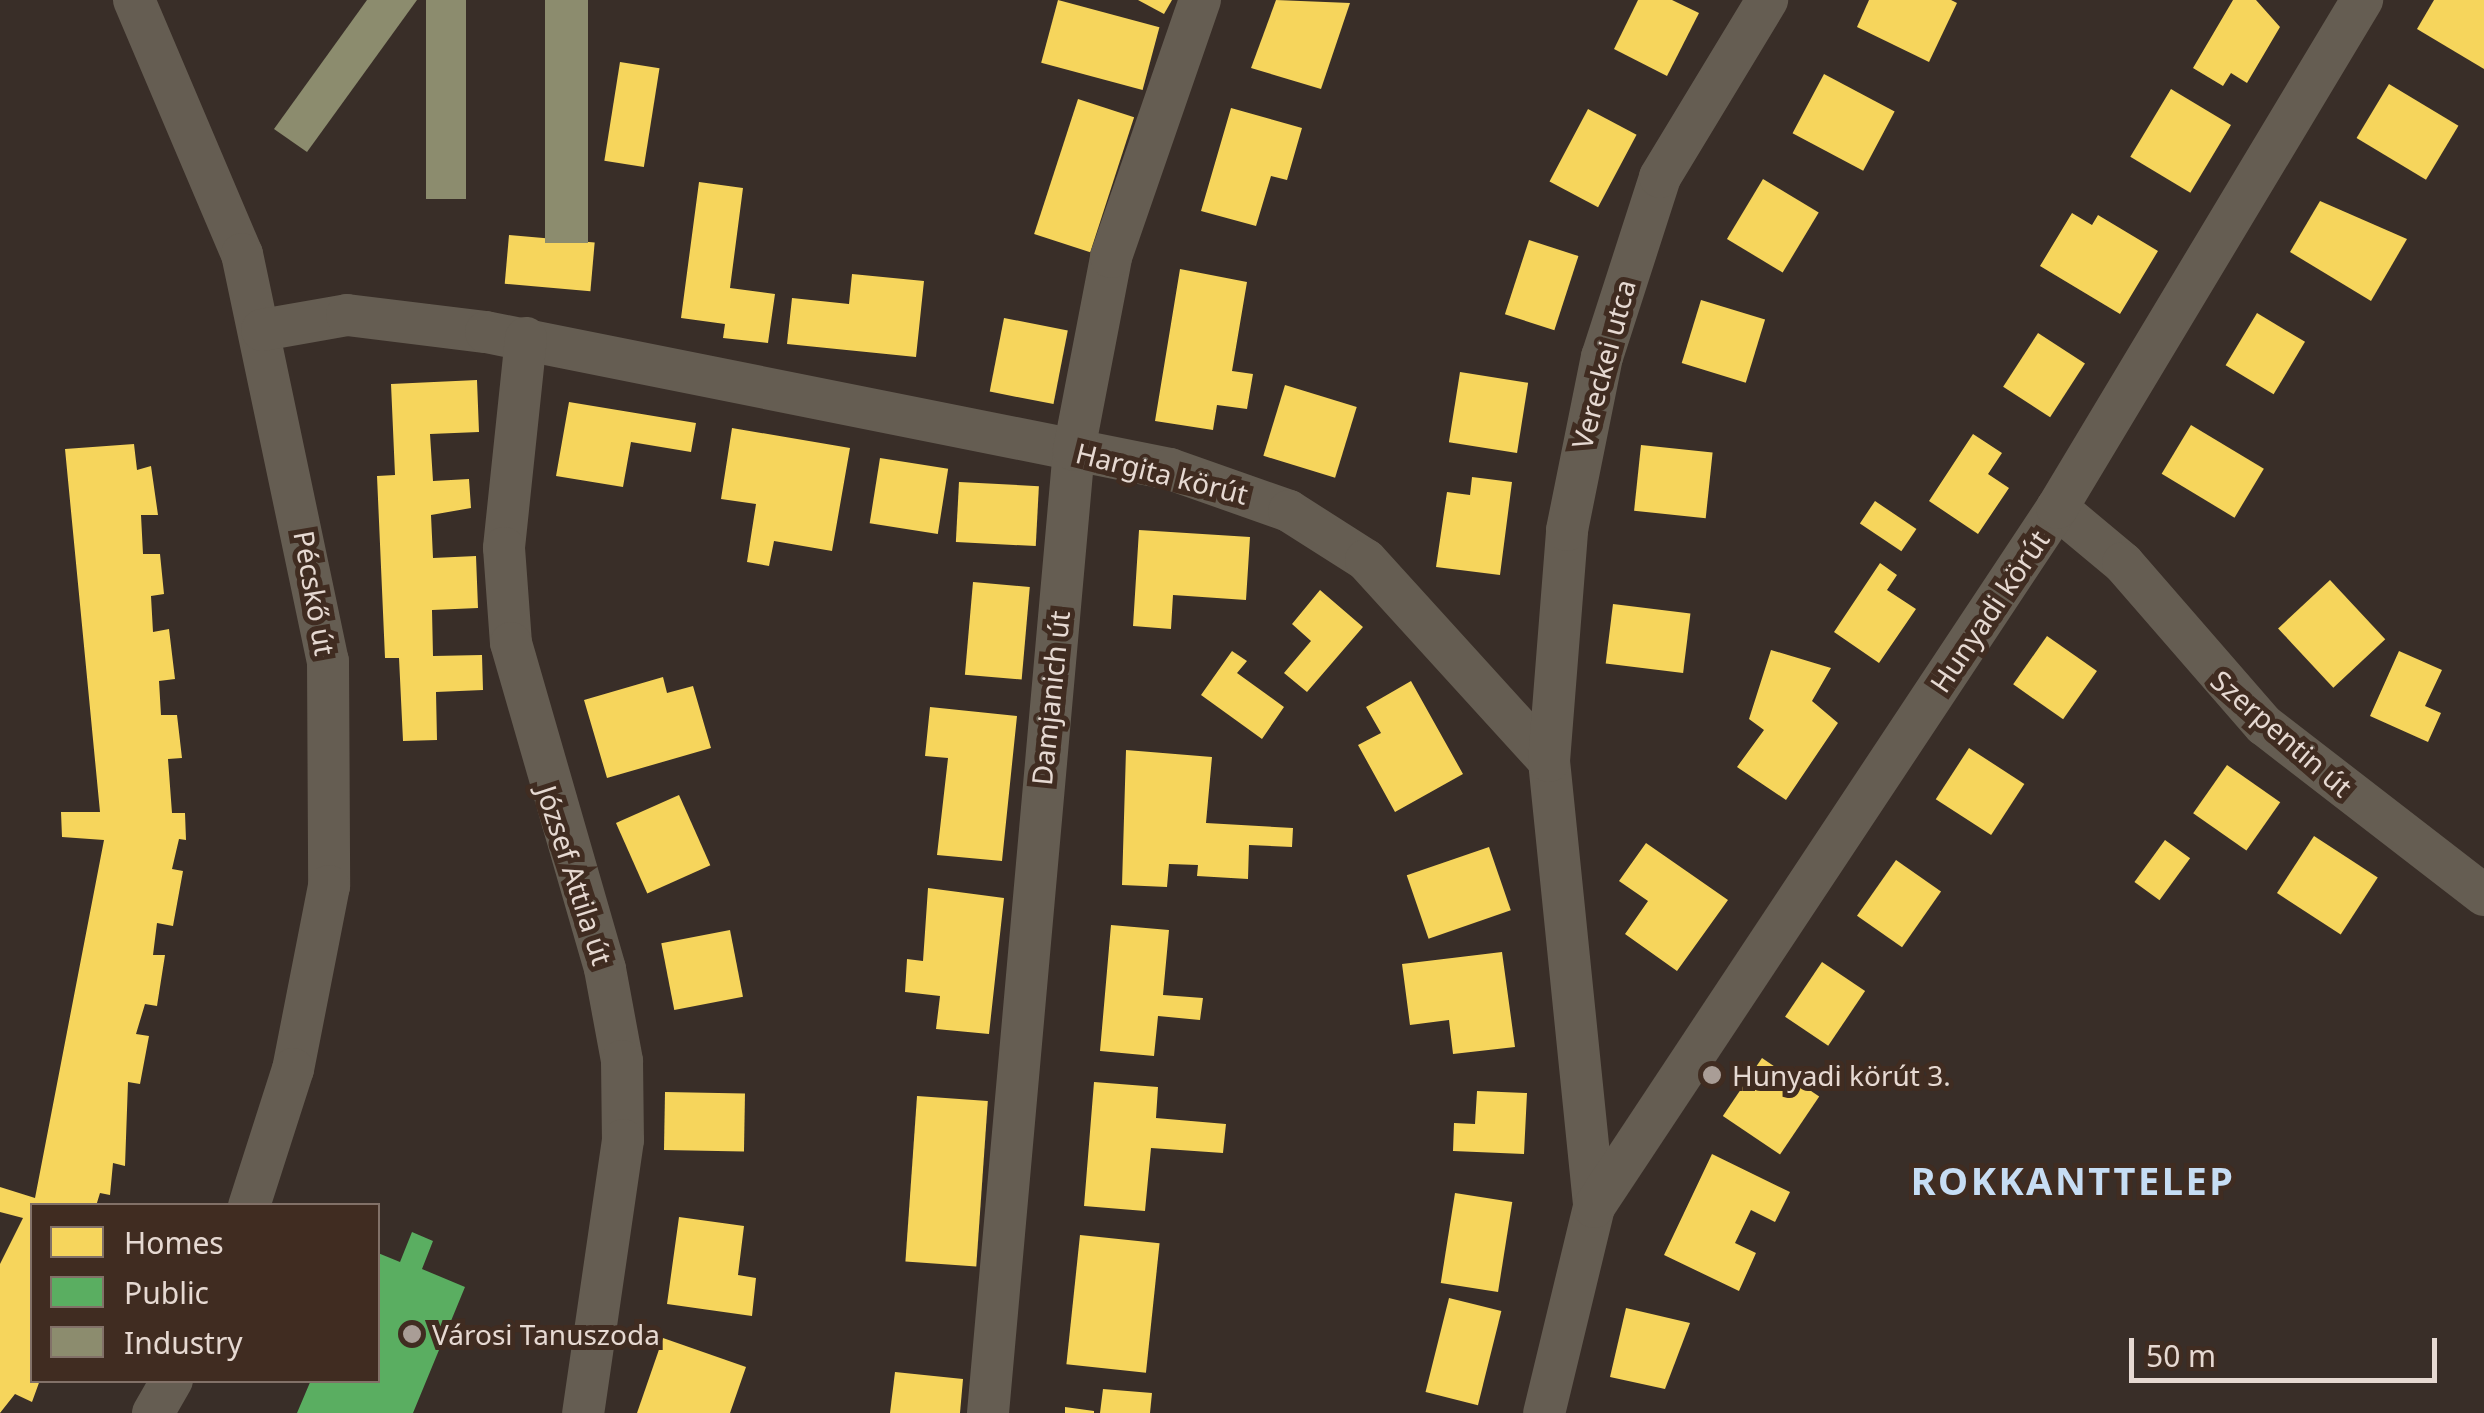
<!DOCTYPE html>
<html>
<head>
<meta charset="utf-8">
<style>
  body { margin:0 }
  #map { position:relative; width:2484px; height:1413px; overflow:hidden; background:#392e28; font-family:"Noto Sans",sans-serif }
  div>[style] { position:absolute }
  .homes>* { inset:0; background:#f6d55c; transform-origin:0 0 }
  .public>* { inset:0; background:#5aae61 }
  .industry>* { inset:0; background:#8c8c6e; transform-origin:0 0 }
  .minor>* { height:42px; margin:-21px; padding:0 21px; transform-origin:21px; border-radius:21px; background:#655d52 }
  .dots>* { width:28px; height:28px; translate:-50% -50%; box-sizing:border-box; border:5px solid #402c21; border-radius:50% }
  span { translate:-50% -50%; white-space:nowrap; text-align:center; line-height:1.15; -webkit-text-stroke:10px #402c21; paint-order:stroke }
  .street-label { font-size:28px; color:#e6d9d2 }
  .poi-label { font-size:28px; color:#e6d9d2 }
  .left { translate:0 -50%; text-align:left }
  .district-label { font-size:38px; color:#c6ddf4; font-weight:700; letter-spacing:2.5px }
  .legend { position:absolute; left:30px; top:1203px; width:350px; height:180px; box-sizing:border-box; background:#402c21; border:2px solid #827168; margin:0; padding:12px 18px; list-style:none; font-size:30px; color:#e6d9d2 }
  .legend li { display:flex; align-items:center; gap:20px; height:50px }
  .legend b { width:50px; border:2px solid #827168 }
  .scale { position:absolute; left:2129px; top:1338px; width:308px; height:45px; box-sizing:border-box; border:5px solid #e6d9d2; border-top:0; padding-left:12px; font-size:30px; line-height:35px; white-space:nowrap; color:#e6d9d2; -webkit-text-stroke:8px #402c21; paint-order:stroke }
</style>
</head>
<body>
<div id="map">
  <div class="homes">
    <div style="left:1058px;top:0;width:105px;height:65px;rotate:15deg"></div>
    <div style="clip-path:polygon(1138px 0,1172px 0,1164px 14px)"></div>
    <div style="clip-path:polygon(1276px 0,1350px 3px,1321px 89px,1251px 68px)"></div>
    <div style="clip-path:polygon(1638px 0,1672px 0,1699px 13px,1667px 76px,1614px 49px)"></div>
    <div style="clip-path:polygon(1869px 0,1951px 0,1957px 3px,1929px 62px,1857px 27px)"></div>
    <div style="clip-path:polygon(2233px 0,2256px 0,2280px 27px,2247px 83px,2231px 73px,2223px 86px,2193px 68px)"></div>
    <div style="clip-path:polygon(2434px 0,2484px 0,2484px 69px,2417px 29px)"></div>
    <div style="left:620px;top:62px;width:40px;height:100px;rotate:9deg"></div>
    <div style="left:1824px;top:74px;width:80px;height:67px;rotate:28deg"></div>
    <div style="left:2389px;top:84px;width:81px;height:63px;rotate:31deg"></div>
    <div style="left:2171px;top:89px;width:70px;height:79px;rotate:31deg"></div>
    <div style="left:1078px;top:99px;width:59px;height:142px;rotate:18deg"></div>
    <div style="clip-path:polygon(1231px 108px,1302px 128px,1287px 180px,1271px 176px,1256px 226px,1201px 211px)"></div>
    <div style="left:1588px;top:109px;width:55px;height:82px;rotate:28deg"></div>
    <div style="left:1763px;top:179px;width:65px;height:70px;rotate:31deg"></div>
    <div style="clip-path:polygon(699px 182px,743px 188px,730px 288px,775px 294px,768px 343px,723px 338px,725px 324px,681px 318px)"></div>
    <div style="clip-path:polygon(2320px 201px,2407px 239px,2371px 301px,2290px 252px)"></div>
    <div style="clip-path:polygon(2072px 213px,2092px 225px,2098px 215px,2158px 251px,2120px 314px,2040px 266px)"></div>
    <div style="left:509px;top:235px;width:86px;height:49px;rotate:5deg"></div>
    <div style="left:1529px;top:240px;width:52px;height:78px;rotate:18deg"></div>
    <div style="clip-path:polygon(1180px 269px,1247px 282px,1232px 371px,1253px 374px,1247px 409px,1217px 405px,1213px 430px,1155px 421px)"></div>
    <div style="clip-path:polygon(852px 274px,924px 281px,916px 357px,787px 344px,792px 298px,849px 304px)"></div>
    <div style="left:1701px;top:300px;width:67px;height:66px;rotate:17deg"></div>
    <div style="left:2257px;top:313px;width:56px;height:61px;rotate:31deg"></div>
    <div style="left:1004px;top:318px;width:65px;height:75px;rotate:11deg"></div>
    <div style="left:2038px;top:333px;width:56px;height:64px;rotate:33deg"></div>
    <div style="left:1460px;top:372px;width:69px;height:71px;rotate:9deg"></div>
    <div style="clip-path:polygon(477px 380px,479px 432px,430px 434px,433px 481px,469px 479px,471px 508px,431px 515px,433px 558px,476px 556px,478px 608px,432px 610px,433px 656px,482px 655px,483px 690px,436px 692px,437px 740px,403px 741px,399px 658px,385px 658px,377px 476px,395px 475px,391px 384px)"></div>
    <div style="left:1285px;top:385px;width:75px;height:74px;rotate:17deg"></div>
    <div style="clip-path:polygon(569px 402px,696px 423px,691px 452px,631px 442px,623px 487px,556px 476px)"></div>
    <div style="left:2191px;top:425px;width:85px;height:57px;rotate:31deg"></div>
    <div style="clip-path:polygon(732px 428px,850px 448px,832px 551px,774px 541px,769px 566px,747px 562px,756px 504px,721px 499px)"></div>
    <div style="clip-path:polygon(1973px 434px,2002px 453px,1988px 474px,2009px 488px,1978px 534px,1929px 501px)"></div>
    <div style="clip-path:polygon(134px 444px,137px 470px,151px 466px,158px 515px,141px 515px,143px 554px,160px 554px,164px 594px,151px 596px,153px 632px,169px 629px,175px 679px,159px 681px,161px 715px,177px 715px,182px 758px,168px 759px,172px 813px,185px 813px,186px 840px,179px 839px,172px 869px,183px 871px,173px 926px,157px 923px,153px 955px,165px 955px,157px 1006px,145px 1004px,136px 1034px,149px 1036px,140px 1084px,128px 1082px,125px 1166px,113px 1163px,110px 1195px,100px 1193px,96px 1206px,32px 1206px,32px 1380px,40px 1380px,32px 1402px,15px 1394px,0 1413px,0 1264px,23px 1218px,0 1212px,0 1187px,35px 1198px,104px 840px,62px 837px,61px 812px,100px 812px,65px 449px)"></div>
    <div style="left:1641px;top:445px;width:72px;height:66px;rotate:6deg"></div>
    <div style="left:880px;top:458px;width:69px;height:66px;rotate:9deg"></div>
    <div style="clip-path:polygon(1472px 477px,1512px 482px,1500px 575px,1436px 567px,1447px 492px,1470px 495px)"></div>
    <div style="left:959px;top:482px;width:80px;height:60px;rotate:3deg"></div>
    <div style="left:1875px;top:501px;width:50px;height:27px;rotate:34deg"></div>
    <div style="clip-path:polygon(1139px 530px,1250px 537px,1246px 600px,1173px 595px,1171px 629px,1133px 626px)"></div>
    <div style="clip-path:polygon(1880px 563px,1897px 575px,1887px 590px,1916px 609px,1879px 663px,1834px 632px)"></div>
    <div style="left:2330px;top:580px;width:81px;height:71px;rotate:47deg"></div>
    <div style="left:973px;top:582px;width:57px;height:93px;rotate:5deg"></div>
    <div style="clip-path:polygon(1320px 590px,1363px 627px,1307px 692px,1284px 673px,1311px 641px,1292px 624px)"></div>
    <div style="left:1613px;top:604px;width:78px;height:60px;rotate:7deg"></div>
    <div style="left:2047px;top:636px;width:61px;height:59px;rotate:35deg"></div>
    <div style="clip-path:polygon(1771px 650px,1831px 668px,1812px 701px,1838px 723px,1786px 800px,1737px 767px,1764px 730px,1749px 719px)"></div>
    <div style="clip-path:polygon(1232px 651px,1247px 661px,1237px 673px,1284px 707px,1262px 739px,1201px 695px)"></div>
    <div style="clip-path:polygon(2399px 651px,2442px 670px,2425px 706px,2441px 713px,2428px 742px,2370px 716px)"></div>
    <div style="clip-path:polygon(663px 677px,667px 693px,693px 686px,711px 748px,607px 778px,584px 700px)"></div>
    <div style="clip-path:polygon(1411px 681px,1463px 774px,1395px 812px,1358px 745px,1381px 733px,1366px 707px)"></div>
    <div style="clip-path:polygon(930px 707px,1017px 716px,1002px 861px,937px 855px,948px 758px,925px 756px)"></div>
    <div style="left:1969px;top:748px;width:66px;height:61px;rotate:33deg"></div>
    <div style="clip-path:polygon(1126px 750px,1212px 757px,1206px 823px,1293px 828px,1292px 847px,1249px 845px,1248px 879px,1197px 876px,1198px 865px,1169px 864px,1167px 887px,1122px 885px)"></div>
    <div style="left:2227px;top:765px;width:65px;height:59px;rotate:35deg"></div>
    <div style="left:679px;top:795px;width:77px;height:69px;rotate:66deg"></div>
    <div style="left:2314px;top:836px;width:76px;height:68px;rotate:33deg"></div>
    <div style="left:2165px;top:840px;width:31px;height:52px;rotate:36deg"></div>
    <div style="clip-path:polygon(1646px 843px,1728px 900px,1677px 971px,1625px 934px,1648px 901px,1619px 881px)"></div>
    <div style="left:1489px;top:847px;width:67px;height:87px;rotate:71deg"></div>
    <div style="left:1896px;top:860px;width:55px;height:68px;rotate:35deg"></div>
    <div style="clip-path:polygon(928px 888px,1004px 898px,989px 1034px,936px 1029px,940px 996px,905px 992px,907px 959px,923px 961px)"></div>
    <div style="clip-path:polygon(1111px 925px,1169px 930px,1163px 995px,1203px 998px,1200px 1020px,1158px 1016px,1154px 1056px,1100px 1051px)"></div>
    <div style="left:730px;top:930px;width:68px;height:70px;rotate:79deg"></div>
    <div style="clip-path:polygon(1502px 952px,1515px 1047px,1453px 1054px,1449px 1020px,1410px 1025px,1402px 964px)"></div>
    <div style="left:1822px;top:962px;width:52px;height:66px;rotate:34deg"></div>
    <div style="left:1762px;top:1058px;width:69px;height:70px;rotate:34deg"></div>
    <div style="clip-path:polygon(1094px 1082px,1158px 1087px,1156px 1118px,1226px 1124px,1223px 1153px,1151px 1148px,1145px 1211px,1084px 1206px)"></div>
    <div style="clip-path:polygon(1477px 1091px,1527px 1093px,1524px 1154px,1453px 1151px,1454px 1123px,1475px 1124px)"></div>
    <div style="left:665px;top:1092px;width:80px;height:58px;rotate:1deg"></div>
    <div style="left:917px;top:1096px;width:71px;height:166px;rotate:4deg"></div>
    <div style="clip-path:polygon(1712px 1154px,1790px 1192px,1775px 1222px,1751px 1210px,1735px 1243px,1756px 1253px,1739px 1291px,1664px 1255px)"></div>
    <div style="left:1455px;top:1193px;width:58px;height:91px;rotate:9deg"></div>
    <div style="clip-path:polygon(679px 1217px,744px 1226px,738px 1275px,756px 1278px,752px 1316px,667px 1304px)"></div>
    <div style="left:1080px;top:1235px;width:80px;height:130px;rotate:6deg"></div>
    <div style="left:1449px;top:1298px;width:54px;height:97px;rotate:14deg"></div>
    <div style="clip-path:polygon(1626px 1308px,1690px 1323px,1665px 1389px,1610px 1377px)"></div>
    <div style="clip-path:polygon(663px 1338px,746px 1367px,730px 1413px,637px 1413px)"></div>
    <div style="clip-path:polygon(895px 1372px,963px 1379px,960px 1413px,890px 1413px)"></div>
    <div style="clip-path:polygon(1103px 1389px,1152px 1393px,1150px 1413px,1100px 1413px)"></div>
    <div style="clip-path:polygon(1065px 1407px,1094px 1411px,1094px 1413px,1065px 1413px)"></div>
  </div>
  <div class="public">
    <div style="clip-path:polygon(412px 1232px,433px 1241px,422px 1269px,465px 1287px,413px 1413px,297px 1413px,311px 1380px,378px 1380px,378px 1253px,400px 1262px)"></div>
  </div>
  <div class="industry">
    <div style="clip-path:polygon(367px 0,417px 0,307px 152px,274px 129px)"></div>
    <div style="left:426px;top:0;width:40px;height:199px"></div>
    <div style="left:545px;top:0;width:43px;height:243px"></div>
  </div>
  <div class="minor">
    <div style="left:134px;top:0;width:276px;rotate:67deg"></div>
    <div style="left:242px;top:254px;width:416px;rotate:78.1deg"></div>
    <div style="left:328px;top:661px;width:225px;rotate:89.7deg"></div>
    <div style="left:329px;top:886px;width:187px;rotate:101.1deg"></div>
    <div style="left:293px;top:1069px;width:144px;rotate:107.8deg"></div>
    <div style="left:262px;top:330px;width:86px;rotate:-10deg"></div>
    <div style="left:347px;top:315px;width:140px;rotate:7deg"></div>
    <div style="left:486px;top:332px;width:698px;rotate:11.33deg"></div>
    <div style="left:1170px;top:469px;width:126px;rotate:19.4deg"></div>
    <div style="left:1289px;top:511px;width:91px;rotate:32.5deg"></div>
    <div style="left:1366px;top:560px;width:272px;rotate:47.7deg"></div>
    <div style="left:1549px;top:761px;width:448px;rotate:84.2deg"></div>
    <div style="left:1594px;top:1207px;width:212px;rotate:103.6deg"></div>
    <div style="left:526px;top:338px;width:211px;rotate:96deg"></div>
    <div style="left:504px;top:548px;width:95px;rotate:85.8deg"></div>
    <div style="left:511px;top:643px;width:339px;rotate:73.9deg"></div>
    <div style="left:605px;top:969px;width:94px;rotate:79.5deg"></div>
    <div style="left:622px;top:1061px;width:79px;rotate:89.3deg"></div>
    <div style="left:623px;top:1140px;width:276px;rotate:98.3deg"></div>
    <div style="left:2057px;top:508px;width:86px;rotate:39.8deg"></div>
    <div style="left:2123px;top:563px;width:215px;rotate:49deg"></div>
    <div style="left:2264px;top:725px;width:278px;rotate:37.7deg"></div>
    <div style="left:1549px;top:761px;width:232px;rotate:-85.5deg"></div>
    <div style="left:1567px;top:530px;width:177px;rotate:-78.6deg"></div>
    <div style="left:1602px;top:357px;width:189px;rotate:-72.1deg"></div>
    <div style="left:1660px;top:177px;width:207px;rotate:-58.8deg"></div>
    <div style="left:1594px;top:1207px;width:838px;rotate:-56.48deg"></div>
    <div style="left:2057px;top:508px;width:593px;rotate:-59.02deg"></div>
    <div style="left:153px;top:1413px;width:38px;rotate:-60deg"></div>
    <div style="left:988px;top:1413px;width:967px;rotate:-84.9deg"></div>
    <div style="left:1074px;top:450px;width:197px;rotate:-79.1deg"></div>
    <div style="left:1111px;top:257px;width:272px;rotate:-70.9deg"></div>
  </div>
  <div class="dots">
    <div style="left:1712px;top:1075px;background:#a99d96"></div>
    <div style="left:412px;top:1334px;background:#a99d96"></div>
  </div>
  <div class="street-label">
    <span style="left:1603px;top:364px;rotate:-75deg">Vereckei utca</span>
    <span style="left:1162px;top:473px;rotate:14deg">Hargita körút</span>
    <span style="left:315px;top:593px;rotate:80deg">Pécskő út</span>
    <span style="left:1989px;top:611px;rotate:-56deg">Hunyadi körút</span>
    <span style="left:1050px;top:698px;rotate:-84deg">Damjanich út</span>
    <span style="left:2282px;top:733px;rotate:41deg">Szerpentin út</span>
    <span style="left:575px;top:875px;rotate:72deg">József Attila út</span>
  </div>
  <div class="poi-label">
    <span class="left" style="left:1732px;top:1075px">Hunyadi körút 3.</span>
    <span class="left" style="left:432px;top:1334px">Városi Tanuszoda</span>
  </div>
  <div class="district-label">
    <span style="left:2073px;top:1181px">ROKKANTTELEP</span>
  </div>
  <ul class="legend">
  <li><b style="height:28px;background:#f6d55c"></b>Homes</li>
  <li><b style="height:28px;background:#5aae61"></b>Public</li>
  <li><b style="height:28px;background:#8c8c6e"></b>Industry</li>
  </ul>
  <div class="scale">50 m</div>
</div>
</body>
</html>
